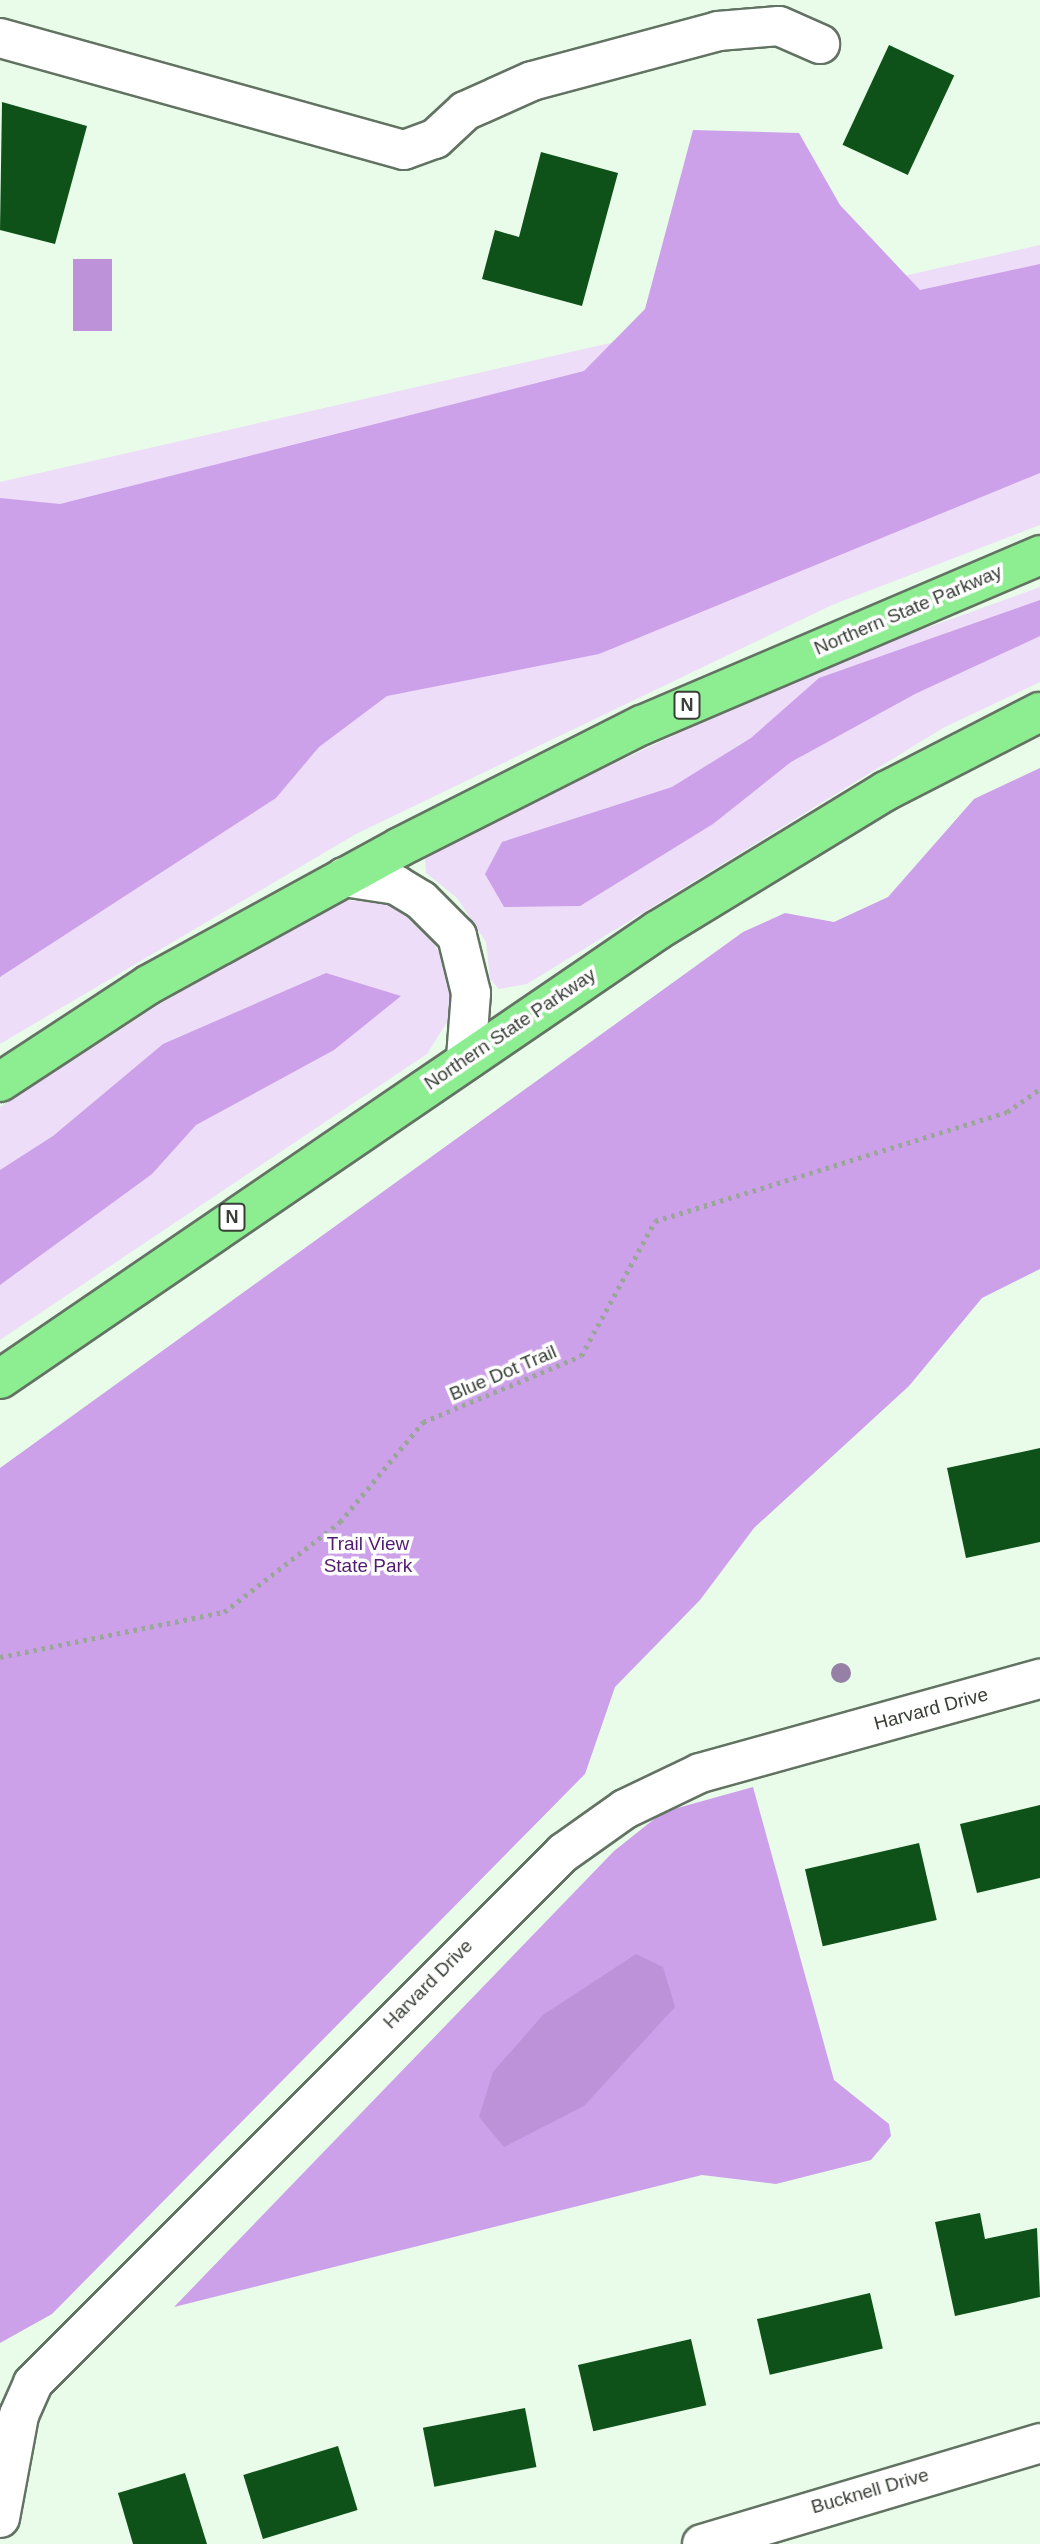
<!DOCTYPE html>
<html>
<head>
<meta charset="utf-8">
<style>
  body { margin:0 }
  #map { position:relative; width:1040px; height:2544px; overflow:hidden; background:#e9fce9; font-family:Helvetica,sans-serif }
  div>[style] { position:absolute }
  .green>* { inset:0; background:#edddf8 }
  .forest>* { inset:0; background:#cca1e9 }
  .water>* { inset:0; background:#bd92d9; transform-origin:0 0 }
  .building>* { inset:0; background:#0f5219; transform-origin:0 0 }
  .path>* { height:4.5px; margin-top:-2.25px; transform-origin:0; background:repeating-linear-gradient(90deg,#99a698 0 3.5px,transparent 0 8.5px) }
  .roads { filter:drop-shadow(2px 0 #637363) drop-shadow(-2px 0 #637363) drop-shadow(0 2px #637363) drop-shadow(0 -2px #637363) }
  .minor>* { height:38px; margin:-19px; padding:0 19px; transform-origin:19px; border-radius:19px; background:#fff }
  .highway>* { height:38px; margin:-19px; padding:0 19px; transform-origin:19px; border-radius:19px; background:#8ded91 }
  .trees>* { width:20px; height:20px; margin:-10px; border-radius:50%; background:#9680a6 }
  span { translate:-50% -50%; white-space:nowrap; text-align:center; line-height:1.15; -webkit-text-stroke:7px #fff; paint-order:stroke }
  .shield-label span { padding:2px 5px; background:#fff; border:2px solid; border-radius:5px; -webkit-text-stroke-width:0 }
  .shield-label { font-size:18px; color:#383f37; font-weight:700 }
  .street-label { font-size:19px; color:#383f37 }
  .park-label { font-size:19px; color:#521b6f }
</style>
</head>
<body>
<div id="map">
  <div class="green">
    <div style="clip-path:polygon(1040px 245px,1040px 525px,832px 605px,356px 834px,0 1044px,0 482px)"></div>
    <div style="clip-path:polygon(1040px 587px,1040px 682px,943px 728px,527px 984px,499px 989px,490px 979px,486px 942px,457px 898px,426px 873px,425px 859px,439px 846px,698px 724px,896px 639px)"></div>
    <div style="clip-path:polygon(338px 900px,387px 902px,426px 930px,450px 972px,449px 1019px,427px 1054px,0 1340px,0 1107px,283px 925px)"></div>
  </div>
  <div class="forest">
    <div style="clip-path:polygon(693px 130px,799px 133px,840px 205px,920px 290px,1040px 264px,1040px 473px,599px 654px,387px 696px,319px 747px,276px 798px,0 977px,0 498px,60px 504px,584px 371px,645px 309px)"></div>
    <div style="clip-path:polygon(1040px 600px,1040px 636px,915px 694px,791px 762px,713px 824px,580px 906px,504px 907px,485px 874px,502px 842px,672px 787px,751px 738px,819px 678px)"></div>
    <div style="clip-path:polygon(1040px 768px,1040px 1269px,982px 1298px,909px 1386px,754px 1528px,700px 1600px,615px 1687px,585px 1774px,52px 2314px,0 2343px,0 1468px,743px 932px,785px 913px,834px 922px,888px 897px,974px 799px)"></div>
    <div style="clip-path:polygon(326px 973px,401px 996px,334px 1050px,196px 1125px,152px 1174px,0 1285px,0 1170px,53px 1136px,163px 1044px)"></div>
    <div style="clip-path:polygon(753px 1787px,834px 2080px,889px 2124px,891px 2136px,871px 2160px,776px 2184px,702px 2175px,174px 2307px,614px 1851px,663px 1812px)"></div>
  </div>
  <div class="water">
    <div style="left:73px;top:259px;width:39px;height:72px"></div>
    <div style="clip-path:polygon(636px 1954px,663px 1967px,675px 2007px,584px 2106px,504px 2147px,479px 2117px,493px 2072px,543px 2015px)"></div>
  </div>
  <div class="building">
    <div style="left:889px;top:45px;width:72px;height:110px;rotate:25deg"></div>
    <div style="clip-path:polygon(2px 102px,87px 126px,55px 244px,0 230px)"></div>
    <div style="clip-path:polygon(541px 152px,618px 173px,582px 306px,482px 279px,495px 230px,519px 237px)"></div>
    <div style="clip-path:polygon(1040px 1448px,1040px 1542px,966px 1558px,947px 1468px)"></div>
    <div style="clip-path:polygon(1040px 1805px,1040px 1878px,977px 1893px,960px 1824px)"></div>
    <div style="left:919px;top:1843px;width:79px;height:117px;rotate:77deg"></div>
    <div style="clip-path:polygon(980px 2213px,985px 2239px,1037px 2228px,1040px 2297px,955px 2316px,935px 2222px)"></div>
    <div style="left:870px;top:2293px;width:57px;height:116px;rotate:77deg"></div>
    <div style="left:691px;top:2339px;width:68px;height:116px;rotate:77deg"></div>
    <div style="left:525px;top:2408px;width:60px;height:104px;rotate:79deg"></div>
    <div style="left:338px;top:2446px;width:67px;height:99px;rotate:73deg"></div>
    <div style="clip-path:polygon(185px 2473px,207px 2544px,133px 2544px,118px 2493px)"></div>
  </div>
  <div class="path">
    <div style="left:0;top:1657px;width:228px;rotate:-11.4deg"></div>
    <div style="left:224px;top:1612px;width:147px;rotate:-37.8deg"></div>
    <div style="left:340px;top:1522px;width:130px;rotate:-50.3deg"></div>
    <div style="left:423px;top:1422px;width:171px;rotate:-22.7deg"></div>
    <div style="left:581px;top:1356px;width:154px;rotate:-61.3deg"></div>
    <div style="left:655px;top:1221px;width:368px;rotate:-17.2deg"></div>
    <div style="left:1007px;top:1112px;width:40px;rotate:-34.9deg"></div>
  </div>
  <div class="roads">
    <div class="minor">
      <div style="left:0;top:38px;width:419px;rotate:15.5deg"></div>
      <div style="left:404px;top:150px;width:33px;rotate:-20deg"></div>
      <div style="left:435px;top:139px;width:41px;rotate:-43deg"></div>
      <div style="left:465px;top:111px;width:73px;rotate:-24.1deg"></div>
      <div style="left:532px;top:81px;width:193px;rotate:-15deg"></div>
      <div style="left:718px;top:31px;width:61px;rotate:-4.7deg"></div>
      <div style="left:779px;top:26px;width:45px;rotate:23.7deg"></div>
      <div style="left:344px;top:877px;width:53px;rotate:8.7deg"></div>
      <div style="left:396px;top:885px;width:29px;rotate:31deg"></div>
      <div style="left:421px;top:900px;width:51px;rotate:45deg"></div>
      <div style="left:457px;top:936px;width:59px;rotate:76.2deg"></div>
      <div style="left:471px;top:993px;width:65px;rotate:94.4deg"></div>
      <div style="left:0;top:2518px;width:105px;rotate:-79.5deg"></div>
      <div style="left:19px;top:2415px;width:35px;rotate:-66deg"></div>
      <div style="left:33px;top:2383px;width:750px;rotate:-45deg"></div>
      <div style="left:563px;top:1853px;width:76px;rotate:-35.4deg"></div>
      <div style="left:625px;top:1809px;width:83px;rotate:-25.6deg"></div>
      <div style="left:700px;top:1773px;width:353px;rotate:-15.5deg"></div>
      <div style="left:702px;top:2544px;width:353px;rotate:-16.6deg"></div>
    </div>
    <div class="highway">
      <div style="left:0;top:1082px;width:177px;rotate:-33.2deg"></div>
      <div style="left:148px;top:985px;width:287px;rotate:-28.7deg"></div>
      <div style="left:400px;top:847px;width:271px;rotate:-26.8deg"></div>
      <div style="left:642px;top:725px;width:433px;rotate:-23.1deg"></div>
      <div style="left:0;top:1379px;width:797px;rotate:-34.31deg"></div>
      <div style="left:658px;top:930px;width:267px;rotate:-31.4deg"></div>
      <div style="left:886px;top:791px;width:173px;rotate:-27.2deg"></div>
    </div>
  </div>
  <div class="trees">
    <div style="left:841px;top:1673px"></div>
  </div>
  <div class="shield-label">
    <span style="left:687px;top:705px">N</span>
    <span style="left:232px;top:1217px">N</span>
  </div>
  <div class="street-label">
    <span style="left:908px;top:610px;rotate:-23deg">Northern State Parkway</span>
    <span style="left:510px;top:1029px;rotate:-34deg">Northern State Parkway</span>
    <span style="left:503px;top:1373px;rotate:-23deg">Blue Dot Trail</span>
    <span style="left:931px;top:1709px;rotate:-15deg">Harvard Drive</span>
    <span style="left:428px;top:1984px;rotate:-45deg">Harvard Drive</span>
    <span style="left:870px;top:2491px;rotate:-16deg">Bucknell Drive</span>
  </div>
  <div class="park-label">
    <span style="left:368px;top:1555px">Trail View<br>State Park</span>
  </div>
</div>
</body>
</html>
